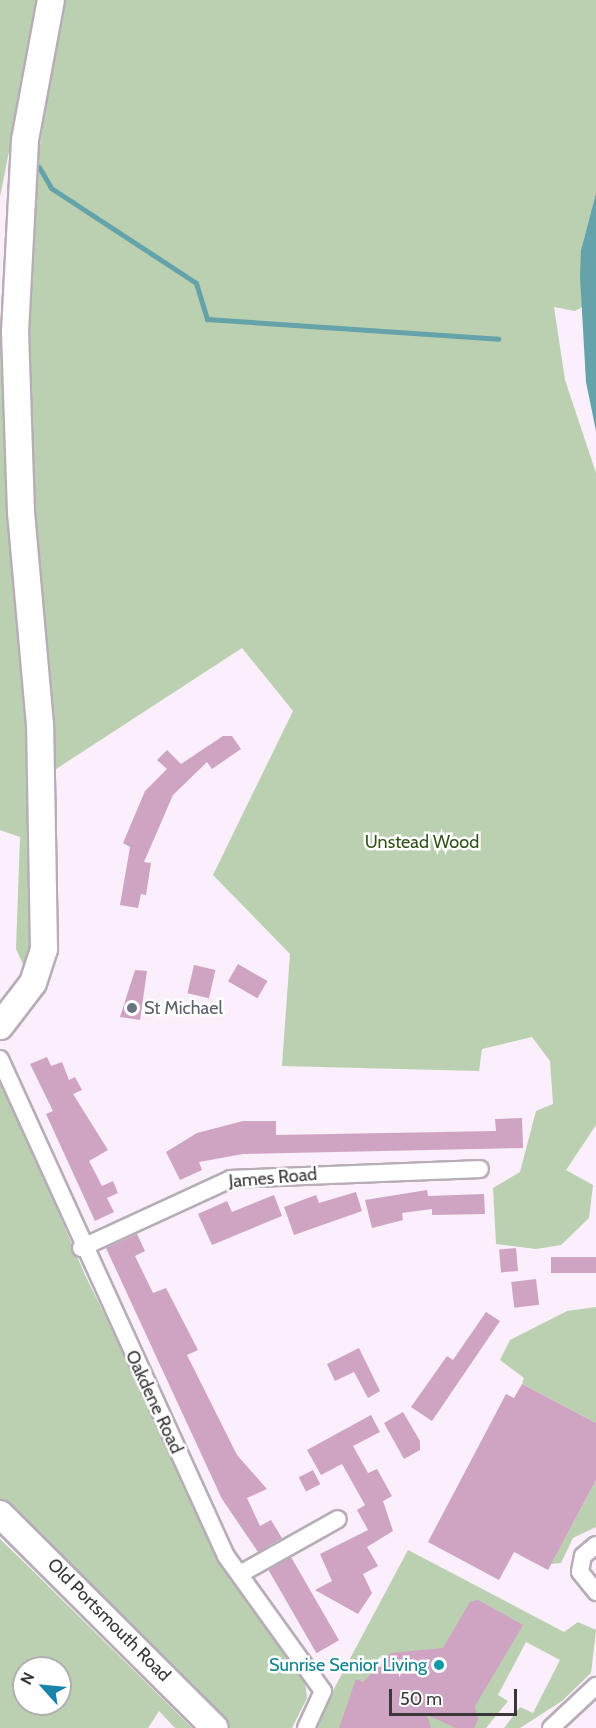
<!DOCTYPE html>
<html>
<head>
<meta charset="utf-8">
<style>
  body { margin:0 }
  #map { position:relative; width:596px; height:1728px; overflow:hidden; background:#faeffa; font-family:Cabin,sans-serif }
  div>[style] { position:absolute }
  .green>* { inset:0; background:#bbcfb1 }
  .water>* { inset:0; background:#64a3aa }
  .stream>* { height:5px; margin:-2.5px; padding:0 2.5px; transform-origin:2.5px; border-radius:2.5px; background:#64a3aa }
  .building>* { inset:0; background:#cfa3c2; transform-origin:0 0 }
  .roads { filter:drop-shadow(2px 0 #b7adb7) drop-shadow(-2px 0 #b7adb7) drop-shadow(0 2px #b7adb7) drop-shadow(0 -2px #b7adb7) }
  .street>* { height:16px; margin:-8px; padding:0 8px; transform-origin:8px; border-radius:8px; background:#fff }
  .primary>* { height:26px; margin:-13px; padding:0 13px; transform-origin:13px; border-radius:13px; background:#fff }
  .dots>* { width:16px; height:16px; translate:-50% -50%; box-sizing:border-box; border:3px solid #fff; border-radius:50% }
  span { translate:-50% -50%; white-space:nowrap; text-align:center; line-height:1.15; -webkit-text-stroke:5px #fff; paint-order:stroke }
  .park-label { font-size:18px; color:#2f5217 }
  .worship-label { font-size:18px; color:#5b616d }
  .left { translate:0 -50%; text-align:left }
  .street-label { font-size:18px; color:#3a363a }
  .culture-label { font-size:18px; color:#0d838f }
  .right { translate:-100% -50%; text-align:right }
  .north { position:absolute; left:12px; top:1656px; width:60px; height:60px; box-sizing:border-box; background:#fff; border:2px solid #b0afb0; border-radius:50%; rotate:297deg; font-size:16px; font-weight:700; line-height:24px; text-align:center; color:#3a363a }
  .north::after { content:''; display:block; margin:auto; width:21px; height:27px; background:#1983ac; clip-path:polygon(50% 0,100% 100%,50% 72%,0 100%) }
  .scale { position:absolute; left:389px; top:1689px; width:128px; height:27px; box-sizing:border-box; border:3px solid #3a363a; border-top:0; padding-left:8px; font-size:18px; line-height:21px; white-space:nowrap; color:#3a363a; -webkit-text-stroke:4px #fff; paint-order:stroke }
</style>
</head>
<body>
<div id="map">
  <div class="green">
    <div style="clip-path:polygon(0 0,39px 0,0 197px)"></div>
    <div style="clip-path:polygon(63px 0,596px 0,596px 193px,581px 250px,586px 305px,575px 311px,554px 307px,565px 380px,596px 473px,596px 1125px,566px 1170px,593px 1185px,589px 1218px,561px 1245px,536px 1249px,496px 1244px,493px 1188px,520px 1172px,536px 1111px,553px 1104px,550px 1061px,532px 1037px,482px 1049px,479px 1071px,282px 1066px,290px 954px,213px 875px,293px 711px,242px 648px,53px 771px,25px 416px,34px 183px)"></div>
    <div style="clip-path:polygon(0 333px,8px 511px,31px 720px,35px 938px,26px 971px,16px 949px,20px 837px,0 830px)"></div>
    <div style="clip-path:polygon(0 1075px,85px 1275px,171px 1450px,305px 1679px,307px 1698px,292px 1728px,227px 1728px,0 1500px)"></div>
    <div style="clip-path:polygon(596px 1307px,596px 1423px,522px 1384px,524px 1378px,500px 1360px,510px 1340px,567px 1311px)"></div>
    <div style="clip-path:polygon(596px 1480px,596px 1527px,573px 1538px,561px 1563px,551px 1564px)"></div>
    <div style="clip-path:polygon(evenodd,0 1539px,26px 1564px,192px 1728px,175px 1728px,159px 1711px,148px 1728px,0 1728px,0 1539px,24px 1668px,60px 1668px,60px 1704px,24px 1704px,24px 1668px)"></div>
    <div style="clip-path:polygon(408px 1550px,564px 1632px,578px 1622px,596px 1630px,591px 1673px,562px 1701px,520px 1728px,504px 1728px,520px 1707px,533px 1713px,560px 1660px,526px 1642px,498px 1695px,508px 1701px,486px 1728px,313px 1728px)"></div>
  </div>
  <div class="water">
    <div style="clip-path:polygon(596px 193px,596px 431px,586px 382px,580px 276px,581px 250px)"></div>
  </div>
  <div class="stream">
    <div style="left:39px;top:167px;width:24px;rotate:60deg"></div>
    <div style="left:51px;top:188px;width:173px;rotate:33.2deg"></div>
    <div style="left:196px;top:283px;width:38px;rotate:73deg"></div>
    <div style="left:207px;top:319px;width:292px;rotate:3.9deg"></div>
  </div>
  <div class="building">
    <div style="clip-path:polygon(223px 736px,232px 736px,241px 749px,212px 769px,207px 762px,173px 795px,144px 862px,151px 863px,146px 895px,141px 894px,138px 908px,120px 905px,130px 847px,123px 843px,145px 791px,167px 769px,157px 760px,167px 750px,181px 764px)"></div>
    <div style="left:238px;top:964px;width:34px;height:20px;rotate:30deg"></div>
    <div style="left:194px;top:965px;width:22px;height:29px;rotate:13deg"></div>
    <div style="clip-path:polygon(135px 970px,147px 971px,140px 1020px,120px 1017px)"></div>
    <div style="clip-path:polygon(47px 1057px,51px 1066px,62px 1062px,69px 1080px,75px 1077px,82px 1090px,73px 1094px,108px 1150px,89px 1161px,102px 1186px,113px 1181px,118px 1193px,107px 1198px,114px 1212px,95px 1221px,46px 1114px,53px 1111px,30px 1064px)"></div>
    <div style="clip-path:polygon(522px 1118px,523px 1148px,243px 1154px,199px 1162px,202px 1170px,180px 1180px,166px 1152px,197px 1133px,243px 1121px,276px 1121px,276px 1135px,496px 1131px,495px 1119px)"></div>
    <div style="clip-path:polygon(427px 1190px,428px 1196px,484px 1194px,485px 1214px,432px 1215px,432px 1209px,402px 1213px,403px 1220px,372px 1228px,365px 1200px)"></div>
    <div style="clip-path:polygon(356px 1192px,362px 1211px,294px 1235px,284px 1207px,316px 1195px,319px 1203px)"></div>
    <div style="clip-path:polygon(274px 1195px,282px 1216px,212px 1245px,198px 1214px,227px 1201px,232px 1212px)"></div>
    <div style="clip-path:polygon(137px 1234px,145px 1251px,135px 1256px,153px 1293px,166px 1288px,198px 1350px,187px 1355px,237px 1455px,267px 1489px,247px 1498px,260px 1526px,271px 1520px,282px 1538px,258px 1552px,222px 1499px,106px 1248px)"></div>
    <div style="left:516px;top:1248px;width:23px;height:17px;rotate:85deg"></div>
    <div style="left:596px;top:1257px;width:16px;height:45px;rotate:90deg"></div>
    <div style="left:536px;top:1279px;width:26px;height:25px;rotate:83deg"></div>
    <div style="clip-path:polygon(486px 1312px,500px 1321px,432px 1421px,411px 1407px,447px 1356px,453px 1360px)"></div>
    <div style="clip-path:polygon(359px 1348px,380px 1391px,368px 1398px,354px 1372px,335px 1381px,327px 1364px)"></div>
    <div style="clip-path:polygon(522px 1384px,596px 1423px,596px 1480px,548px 1570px,514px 1552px,499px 1580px,428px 1542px,506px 1394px,514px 1398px)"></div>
    <div style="clip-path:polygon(403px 1412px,420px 1441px,420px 1450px,404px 1459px,384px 1423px)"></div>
    <div style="clip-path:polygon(371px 1415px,380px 1432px,353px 1446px,368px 1473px,377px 1469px,392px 1496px,383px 1501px,393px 1531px,367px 1547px,378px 1566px,363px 1574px,372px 1593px,358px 1614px,315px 1590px,332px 1581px,320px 1554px,368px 1530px,357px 1510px,365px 1505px,342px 1464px,321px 1475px,307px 1450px)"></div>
    <div style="left:313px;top:1470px;width:16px;height:16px;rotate:63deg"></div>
    <div style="left:291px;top:1557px;width:96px;height:26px;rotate:60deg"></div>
    <div style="clip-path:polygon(478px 1600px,523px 1625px,475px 1706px,478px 1720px,474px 1728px,456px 1728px,427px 1715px,431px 1728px,339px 1728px,356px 1679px,363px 1682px,390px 1653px,443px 1648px,470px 1602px)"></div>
  </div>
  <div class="roads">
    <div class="street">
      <div style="left:0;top:1059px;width:546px;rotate:65.55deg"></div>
      <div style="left:226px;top:1556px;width:166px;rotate:54.3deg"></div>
      <div style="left:323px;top:1691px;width:41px;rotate:114.7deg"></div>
      <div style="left:81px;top:1248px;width:165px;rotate:-24.7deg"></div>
      <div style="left:231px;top:1179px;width:249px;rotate:-2.3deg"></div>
      <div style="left:596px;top:1545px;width:17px;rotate:140deg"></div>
      <div style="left:583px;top:1556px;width:16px;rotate:101deg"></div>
      <div style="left:580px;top:1572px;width:26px;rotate:51deg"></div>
      <div style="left:240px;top:1574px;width:112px;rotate:-29.3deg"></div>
      <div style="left:551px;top:1728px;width:62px;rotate:-43deg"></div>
    </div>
    <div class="primary">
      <div style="left:0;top:1026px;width:54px;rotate:-52.5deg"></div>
      <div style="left:33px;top:983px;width:36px;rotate:-72deg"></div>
      <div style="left:44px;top:949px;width:224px;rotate:-91deg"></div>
      <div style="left:40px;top:725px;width:214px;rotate:-95.1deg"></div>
      <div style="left:21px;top:512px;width:180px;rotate:-91.9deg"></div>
      <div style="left:15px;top:332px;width:192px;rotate:-87deg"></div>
      <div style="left:25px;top:140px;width:142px;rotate:-79.5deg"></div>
      <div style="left:0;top:1514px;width:303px;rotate:44.9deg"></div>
    </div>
  </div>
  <div class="dots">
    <div style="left:132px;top:1008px;background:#6b7280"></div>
    <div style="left:439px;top:1665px;background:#0f9aa8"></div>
  </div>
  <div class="park-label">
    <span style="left:422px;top:842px">Unstead Wood</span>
  </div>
  <div class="worship-label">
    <span class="left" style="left:144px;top:1008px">St Michael</span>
  </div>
  <div class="street-label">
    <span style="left:273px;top:1178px;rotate:-5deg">James Road</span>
    <span style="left:154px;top:1402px;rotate:65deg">Oakdene Road</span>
    <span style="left:109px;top:1620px;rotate:45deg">Old Portsmouth Road</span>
  </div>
  <div class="culture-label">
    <span class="right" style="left:427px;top:1665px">Sunrise Senior Living</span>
  </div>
  <div class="north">N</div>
  <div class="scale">50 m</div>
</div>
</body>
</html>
